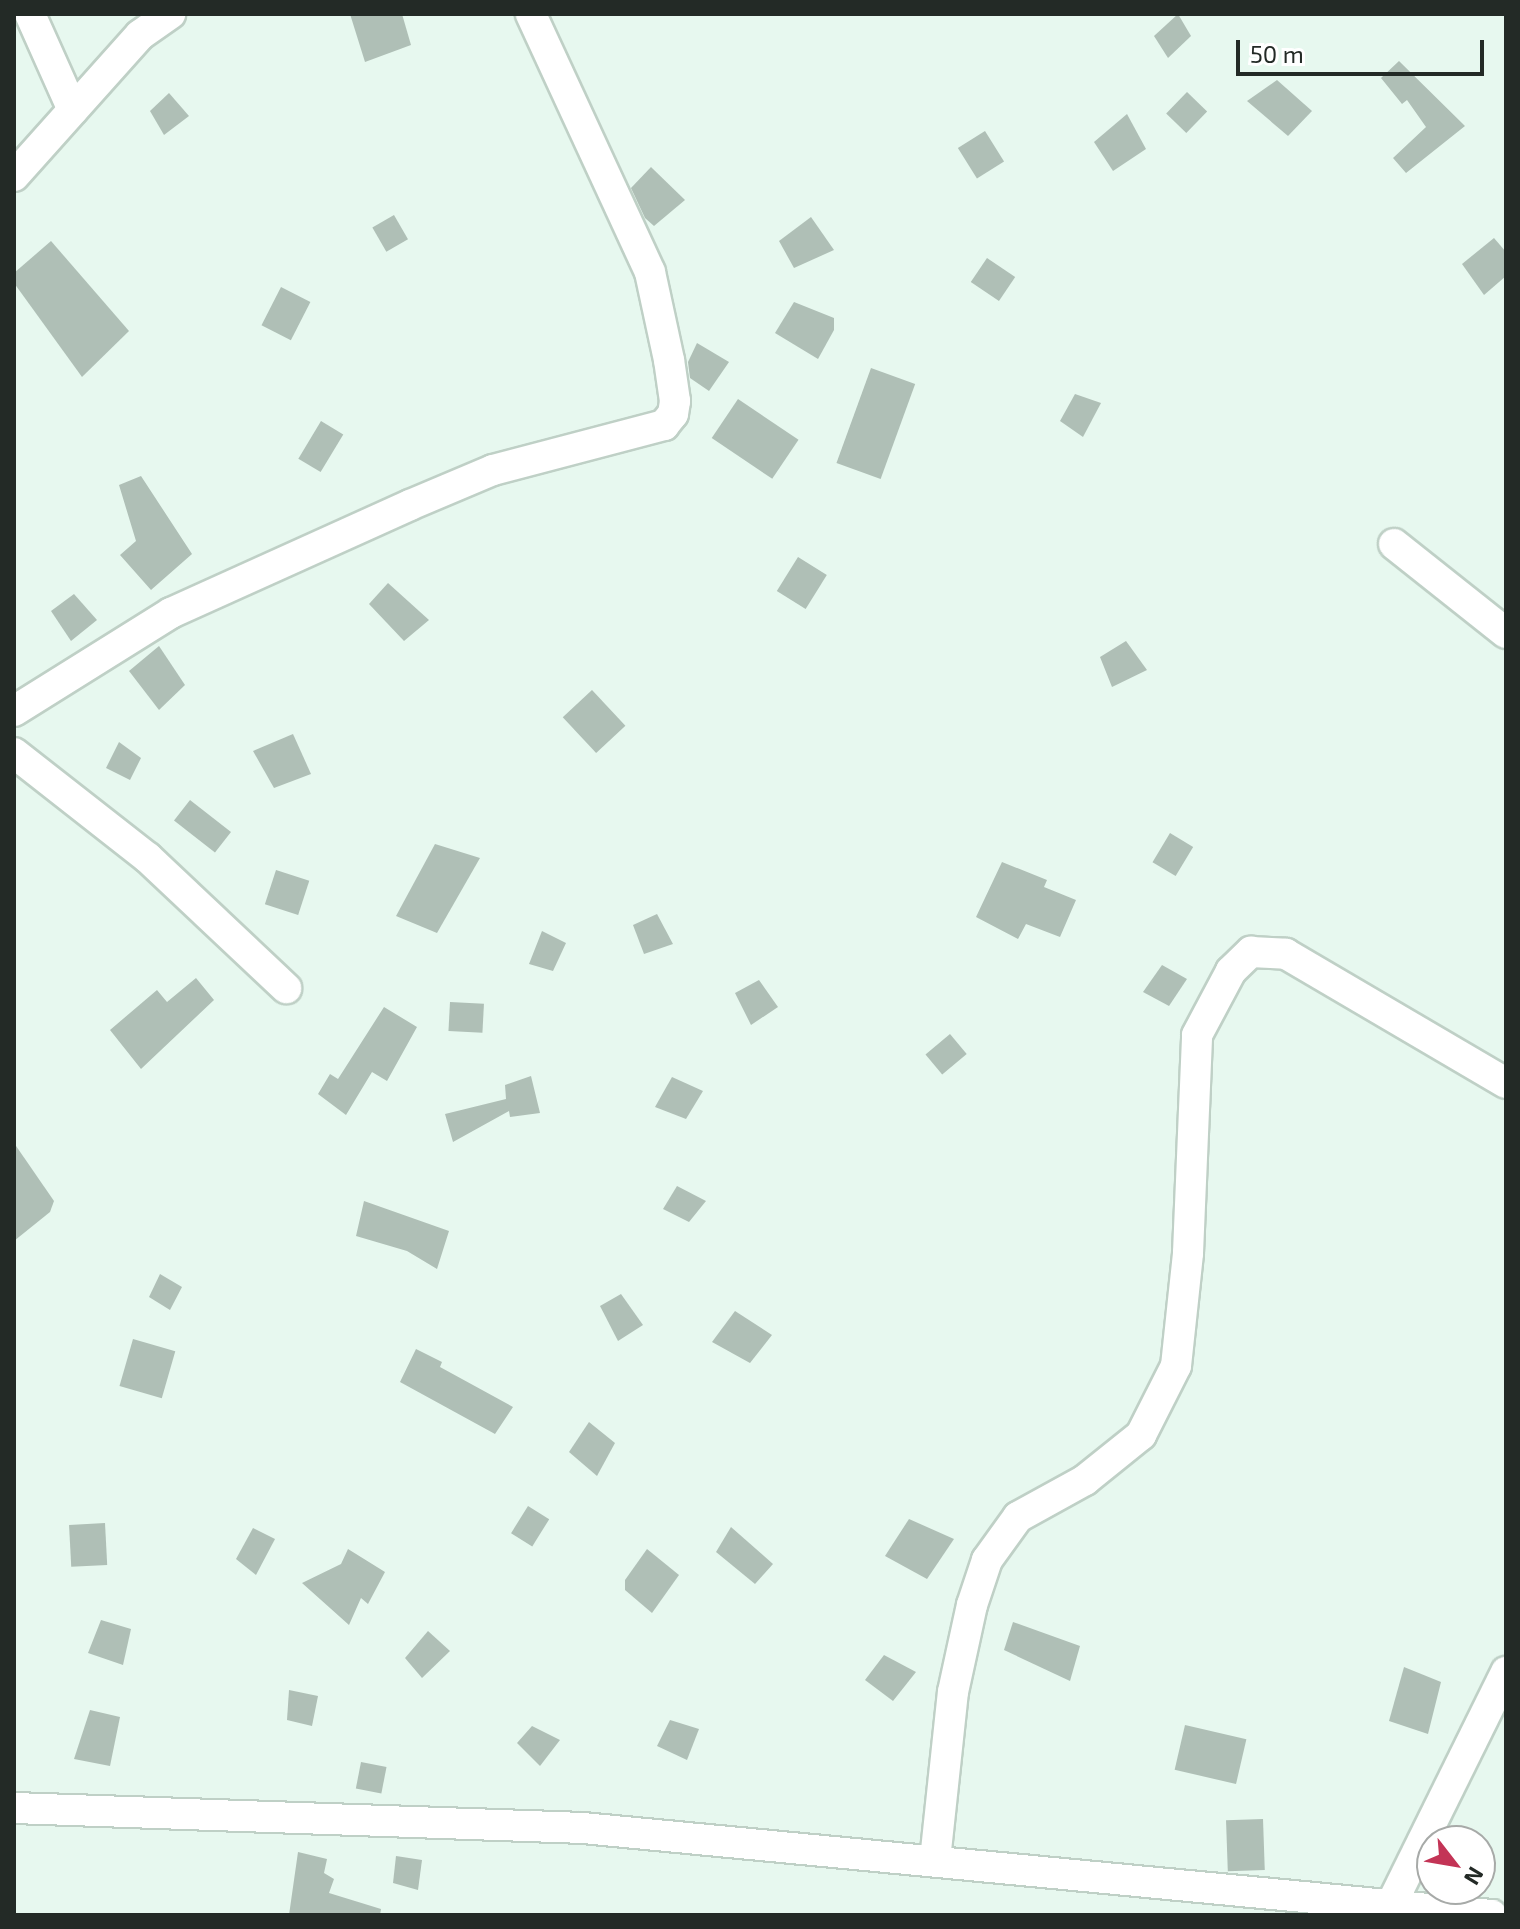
<!DOCTYPE html>
<html>
<head>
<meta charset="utf-8">
<style>
  body { margin:0 }
  #map { position:relative; width:1520px; height:1929px; overflow:hidden; background:#e7f8ef; font-family:"Exo 2",sans-serif }
  div>[style] { position:absolute }
  .building>* { inset:0; background:#afbfb6; transform-origin:0 0 }
  .roads { filter:drop-shadow(2px 0 #bfd0c6) drop-shadow(-2px 0 #bfd0c6) drop-shadow(0 2px #bfd0c6) drop-shadow(0 -2px #bfd0c6) }
  .minor>* { height:30px; margin:-15px; padding:0 15px; transform-origin:15px; border-radius:15px; background:#fff }
  span { translate:-50% -50%; white-space:nowrap; text-align:center; line-height:1.15; -webkit-text-stroke:6px #fff; paint-order:stroke }
  .frame { position:absolute; inset:0; border:16px solid #232a26; pointer-events:none }
  .north { position:absolute; left:1416px; top:1825px; width:80px; height:80px; box-sizing:border-box; background:#fff; border:2px solid #a7aaa8; border-radius:50%; rotate:121deg; font-size:22px; font-weight:700; line-height:32px; text-align:center; color:#232a26 }
  .north::after { content:''; display:block; margin:auto; width:28px; height:36px; background:#c33456; clip-path:polygon(50% 0,100% 100%,50% 72%,0 100%) }
  .scale { position:absolute; left:1236px; top:40px; width:248px; height:36px; box-sizing:border-box; border:4px solid #232a26; border-top:0; padding-left:10px; font-size:24px; line-height:28px; white-space:nowrap; color:#232a26; -webkit-text-stroke:6px #fff; paint-order:stroke }
</style>
</head>
<body>
<div id="map">
  <div class="building">
    <div style="clip-path:polygon(350px 14px,402px 14px,411px 45px,365px 62px)"></div>
    <div style="clip-path:polygon(1178px 14px,1191px 36px,1168px 58px,1154px 36px)"></div>
    <div style="clip-path:polygon(1399px 61px,1465px 126px,1406px 173px,1393px 158px,1426px 127px,1407px 100px,1402px 104px,1381px 78px)"></div>
    <div style="clip-path:polygon(1277px 80px,1312px 111px,1288px 136px,1247px 101px)"></div>
    <div style="left:1187px;top:92px;width:28px;height:30px;rotate:44deg"></div>
    <div style="clip-path:polygon(169px 93px,189px 116px,164px 135px,150px 111px)"></div>
    <div style="clip-path:polygon(1127px 114px,1146px 149px,1113px 171px,1094px 142px)"></div>
    <div style="left:985px;top:131px;width:36px;height:32px;rotate:58deg"></div>
    <div style="clip-path:polygon(651px 167px,685px 200px,654px 226px,645px 218px,631px 188px)"></div>
    <div style="left:394px;top:215px;width:28px;height:25px;rotate:60deg"></div>
    <div style="clip-path:polygon(811px 217px,834px 250px,794px 268px,779px 241px)"></div>
    <div style="clip-path:polygon(1494px 238px,1506px 252px,1506px 276px,1484px 295px,1462px 264px)"></div>
    <div style="clip-path:polygon(51px 241px,129px 331px,82px 377px,14px 283px,14px 273px)"></div>
    <div style="left:987px;top:258px;width:34px;height:29px;rotate:34deg"></div>
    <div style="left:281px;top:287px;width:33px;height:43px;rotate:27deg"></div>
    <div style="clip-path:polygon(794px 302px,834px 318px,834px 330px,818px 359px,775px 333px)"></div>
    <div style="clip-path:polygon(697px 343px,729px 362px,709px 391px,690px 378px,688px 362px)"></div>
    <div style="left:871px;top:368px;width:47px;height:101px;rotate:20deg"></div>
    <div style="clip-path:polygon(1075px 394px,1101px 403px,1083px 437px,1060px 421px)"></div>
    <div style="left:738px;top:399px;width:73px;height:47px;rotate:34deg"></div>
    <div style="left:321px;top:421px;width:26px;height:44px;rotate:31deg"></div>
    <div style="clip-path:polygon(141px 476px,192px 554px,151px 590px,120px 555px,136px 541px,119px 485px)"></div>
    <div style="left:798px;top:557px;width:34px;height:40px;rotate:32deg"></div>
    <div style="clip-path:polygon(388px 583px,429px 620px,404px 641px,369px 604px)"></div>
    <div style="clip-path:polygon(74px 594px,97px 620px,71px 641px,51px 611px)"></div>
    <div style="clip-path:polygon(1126px 641px,1147px 670px,1112px 687px,1100px 657px)"></div>
    <div style="clip-path:polygon(159px 646px,185px 685px,159px 710px,129px 671px)"></div>
    <div style="left:592px;top:690px;width:49px;height:40px;rotate:47deg"></div>
    <div style="clip-path:polygon(293px 734px,311px 774px,274px 788px,253px 751px)"></div>
    <div style="clip-path:polygon(119px 742px,141px 758px,130px 780px,106px 768px)"></div>
    <div style="left:190px;top:800px;width:52px;height:26px;rotate:38deg"></div>
    <div style="left:1170px;top:833px;width:27px;height:34px;rotate:31deg"></div>
    <div style="clip-path:polygon(435px 844px,480px 858px,437px 933px,396px 916px)"></div>
    <div style="clip-path:polygon(1002px 862px,1047px 880px,1044px 887px,1076px 900px,1060px 937px,1026px 924px,1018px 939px,976px 917px)"></div>
    <div style="left:276px;top:870px;width:35px;height:36px;rotate:18deg"></div>
    <div style="clip-path:polygon(657px 914px,673px 944px,644px 954px,633px 925px)"></div>
    <div style="clip-path:polygon(542px 931px,566px 943px,553px 971px,529px 964px)"></div>
    <div style="clip-path:polygon(1162px 965px,1187px 979px,1169px 1006px,1143px 992px)"></div>
    <div style="clip-path:polygon(196px 978px,214px 1000px,141px 1069px,110px 1030px,157px 990px,167px 1002px)"></div>
    <div style="clip-path:polygon(759px 980px,778px 1007px,751px 1025px,735px 993px)"></div>
    <div style="left:450px;top:1002px;width:34px;height:29px;rotate:3deg"></div>
    <div style="clip-path:polygon(384px 1007px,417px 1027px,387px 1081px,372px 1072px,346px 1115px,318px 1094px,330px 1074px,338px 1079px)"></div>
    <div style="left:950px;top:1034px;width:26px;height:32px;rotate:50deg"></div>
    <div style="clip-path:polygon(531px 1076px,540px 1113px,510px 1117px,509px 1111px,453px 1142px,445px 1114px,506px 1099px,505px 1085px)"></div>
    <div style="clip-path:polygon(672px 1077px,703px 1091px,686px 1119px,655px 1107px)"></div>
    <div style="clip-path:polygon(14px 1143px,54px 1201px,50px 1212px,14px 1241px)"></div>
    <div style="clip-path:polygon(677px 1186px,706px 1201px,689px 1222px,663px 1209px)"></div>
    <div style="clip-path:polygon(364px 1201px,449px 1231px,437px 1269px,407px 1251px,356px 1236px)"></div>
    <div style="clip-path:polygon(160px 1274px,182px 1287px,170px 1310px,149px 1297px)"></div>
    <div style="clip-path:polygon(621px 1294px,643px 1325px,618px 1341px,600px 1306px)"></div>
    <div style="clip-path:polygon(735px 1311px,772px 1335px,750px 1363px,712px 1342px)"></div>
    <div style="left:133px;top:1339px;width:44px;height:49px;rotate:16deg"></div>
    <div style="clip-path:polygon(416px 1349px,442px 1362px,440px 1367px,513px 1407px,495px 1434px,400px 1382px)"></div>
    <div style="clip-path:polygon(589px 1422px,615px 1443px,597px 1476px,569px 1452px)"></div>
    <div style="left:528px;top:1506px;width:25px;height:32px;rotate:32deg"></div>
    <div style="clip-path:polygon(909px 1519px,954px 1539px,927px 1579px,885px 1556px)"></div>
    <div style="left:105px;top:1523px;width:42px;height:36px;rotate:87deg"></div>
    <div style="clip-path:polygon(731px 1527px,773px 1564px,755px 1584px,716px 1552px)"></div>
    <div style="clip-path:polygon(253px 1528px,275px 1539px,256px 1575px,236px 1559px)"></div>
    <div style="clip-path:polygon(348px 1549px,385px 1572px,368px 1604px,361px 1598px,349px 1625px,302px 1583px,341px 1564px)"></div>
    <div style="clip-path:polygon(647px 1549px,679px 1575px,652px 1613px,625px 1590px,625px 1580px)"></div>
    <div style="clip-path:polygon(101px 1620px,131px 1629px,123px 1665px,88px 1653px)"></div>
    <div style="clip-path:polygon(1013px 1622px,1080px 1646px,1070px 1681px,1004px 1650px)"></div>
    <div style="clip-path:polygon(428px 1631px,450px 1651px,422px 1678px,405px 1658px)"></div>
    <div style="clip-path:polygon(884px 1655px,916px 1672px,893px 1701px,865px 1680px)"></div>
    <div style="clip-path:polygon(1404px 1667px,1441px 1682px,1428px 1734px,1389px 1721px)"></div>
    <div style="clip-path:polygon(289px 1690px,318px 1696px,312px 1726px,287px 1720px)"></div>
    <div style="clip-path:polygon(90px 1710px,120px 1717px,110px 1766px,74px 1759px)"></div>
    <div style="clip-path:polygon(670px 1720px,699px 1729px,687px 1760px,657px 1746px)"></div>
    <div style="left:1185px;top:1725px;width:63px;height:46px;rotate:13deg"></div>
    <div style="clip-path:polygon(532px 1726px,560px 1740px,540px 1766px,517px 1743px)"></div>
    <div style="left:361px;top:1762px;width:26px;height:27px;rotate:11deg"></div>
    <div style="left:1263px;top:1819px;width:51px;height:37px;rotate:88deg"></div>
    <div style="clip-path:polygon(298px 1852px,327px 1859px,324px 1873px,334px 1879px,329px 1893px,381px 1909px,380px 1915px,289px 1915px)"></div>
    <div style="clip-path:polygon(396px 1856px,422px 1860px,418px 1890px,393px 1883px)"></div>
  </div>
  <div class="roads">
    <div class="minor">
      <div style="left:30px;top:14px;width:105px;rotate:65.9deg"></div>
      <div style="left:14px;top:176px;width:189px;rotate:-48.2deg"></div>
      <div style="left:140px;top:35px;width:37px;rotate:-35deg"></div>
      <div style="left:1394px;top:544px;width:143px;rotate:38.5deg"></div>
      <div style="left:14px;top:711px;width:185px;rotate:-32deg"></div>
      <div style="left:171px;top:613px;width:262px;rotate:-24.3deg"></div>
      <div style="left:410px;top:505px;width:90px;rotate:-22.9deg"></div>
      <div style="left:493px;top:470px;width:177px;rotate:-14.7deg"></div>
      <div style="left:664px;top:425px;width:14px;rotate:-51deg"></div>
      <div style="left:673px;top:414px;width:13px;rotate:-81deg"></div>
      <div style="left:675px;top:401px;width:41px;rotate:-98.3deg"></div>
      <div style="left:669px;top:360px;width:90px;rotate:-102.2deg"></div>
      <div style="left:650px;top:272px;width:284px;rotate:-114.8deg"></div>
      <div style="left:14px;top:753px;width:170px;rotate:38.1deg"></div>
      <div style="left:148px;top:858px;width:190px;rotate:43.3deg"></div>
      <div style="left:14px;top:1808px;width:569px;rotate:2.01deg"></div>
      <div style="left:583px;top:1828px;width:913px;rotate:5.47deg"></div>
      <div style="left:935px;top:1860px;width:169px;rotate:-83.9deg"></div>
      <div style="left:953px;top:1692px;width:89px;rotate:-77.7deg"></div>
      <div style="left:972px;top:1605px;width:47px;rotate:-71.6deg"></div>
      <div style="left:987px;top:1560px;width:53px;rotate:-54.2deg"></div>
      <div style="left:1018px;top:1517px;width:77px;rotate:-28.9deg"></div>
      <div style="left:1085px;top:1480px;width:72px;rotate:-38.8deg"></div>
      <div style="left:1141px;top:1435px;width:77px;rotate:-63.1deg"></div>
      <div style="left:1176px;top:1366px;width:114px;rotate:-83.9deg"></div>
      <div style="left:1188px;top:1253px;width:218px;rotate:-87.6deg"></div>
      <div style="left:1197px;top:1035px;width:72px;rotate:-62deg"></div>
      <div style="left:1231px;top:971px;width:28px;rotate:-44deg"></div>
      <div style="left:1251px;top:952px;width:35px;rotate:3deg"></div>
      <div style="left:1286px;top:954px;width:255px;rotate:30.4deg"></div>
      <div style="left:1392px;top:1903px;width:258px;rotate:-63.7deg"></div>
    </div>
  </div>
  <div class="frame"></div>
  <div class="north">N</div>
  <div class="scale">50 m</div>
</div>
</body>
</html>
